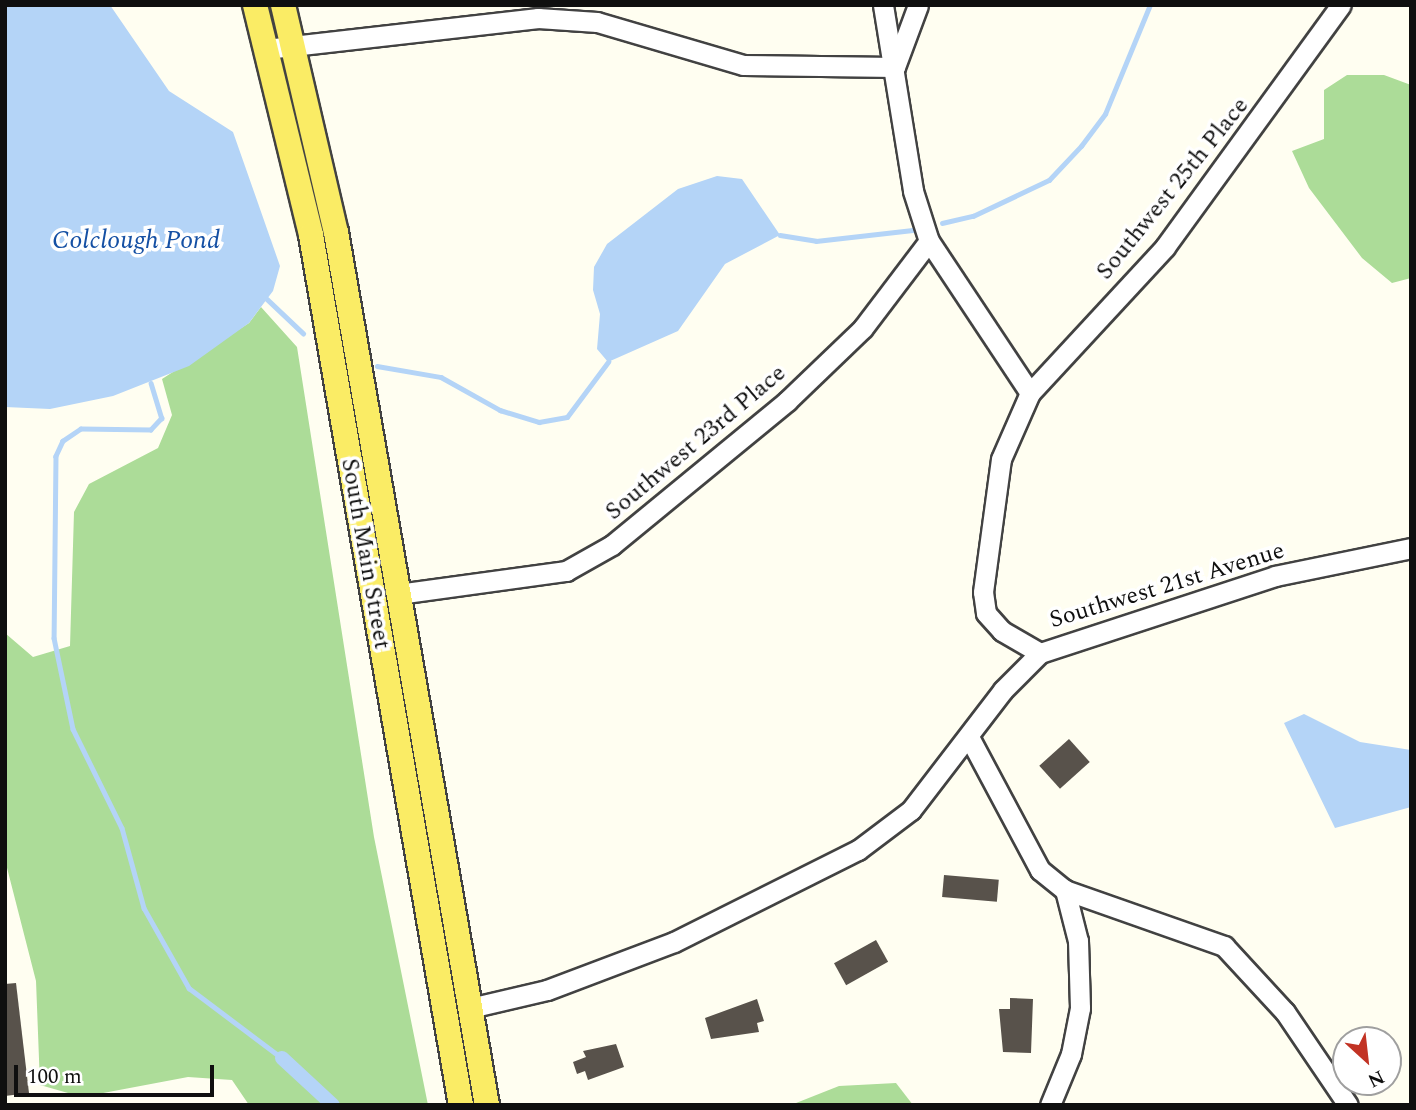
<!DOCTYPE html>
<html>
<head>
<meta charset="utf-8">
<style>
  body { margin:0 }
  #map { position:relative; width:1416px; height:1110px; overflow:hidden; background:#fffef1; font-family:Spectral,serif }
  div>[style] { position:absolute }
  .forest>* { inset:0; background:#acdc98 }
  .water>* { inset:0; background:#b4d4f7 }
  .stream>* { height:4.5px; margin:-2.25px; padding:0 2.25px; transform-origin:2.25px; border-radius:2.25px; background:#b4d4f7 }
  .canal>* { height:14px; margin:-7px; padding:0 7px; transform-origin:7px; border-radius:7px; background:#b4d4f7 }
  .building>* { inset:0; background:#58524b; transform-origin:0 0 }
  .roads { filter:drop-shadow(2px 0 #424242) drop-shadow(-2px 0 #424242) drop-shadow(0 2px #424242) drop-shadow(0 -2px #424242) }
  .minor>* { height:19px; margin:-9.5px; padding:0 9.5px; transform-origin:9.5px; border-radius:9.5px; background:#fff }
  .major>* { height:24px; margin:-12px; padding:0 12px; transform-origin:12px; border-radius:12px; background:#faec65 }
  span { translate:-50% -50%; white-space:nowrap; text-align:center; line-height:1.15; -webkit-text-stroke:7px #fff; paint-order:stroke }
  .street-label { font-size:24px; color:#0f0f0f }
  .water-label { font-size:26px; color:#1550a4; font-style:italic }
  .frame { position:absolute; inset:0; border:7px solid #0f0f0f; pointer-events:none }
  .north { position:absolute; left:1332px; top:1026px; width:70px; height:70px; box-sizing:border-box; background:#fff; border:2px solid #9f9f9f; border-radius:50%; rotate:153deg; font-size:19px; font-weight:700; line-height:28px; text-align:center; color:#0f0f0f }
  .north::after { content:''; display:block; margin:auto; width:24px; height:32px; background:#c23324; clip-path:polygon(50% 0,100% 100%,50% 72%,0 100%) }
  .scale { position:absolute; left:14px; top:1065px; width:200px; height:32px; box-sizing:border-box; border:4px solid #0f0f0f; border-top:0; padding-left:9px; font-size:21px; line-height:24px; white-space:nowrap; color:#0f0f0f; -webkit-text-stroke:5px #fff; paint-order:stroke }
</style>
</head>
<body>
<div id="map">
  <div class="forest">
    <div style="clip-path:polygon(1347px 75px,1384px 75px,1411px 85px,1411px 278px,1392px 283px,1362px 258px,1309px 188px,1292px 151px,1324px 139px,1324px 90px)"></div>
    <div style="clip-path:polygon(261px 307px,297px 347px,374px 837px,428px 1105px,249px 1105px,232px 1080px,188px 1077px,82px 1097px,40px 1085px,36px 981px,5px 860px,5px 633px,33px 657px,70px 646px,74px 512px,89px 484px,158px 448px,172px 415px,162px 379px,249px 323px)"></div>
    <div style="clip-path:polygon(896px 1083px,913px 1105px,791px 1105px,839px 1086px)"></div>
  </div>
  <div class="water">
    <div style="clip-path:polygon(5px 5px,110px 5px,169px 91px,233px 132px,280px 266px,273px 291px,249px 323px,189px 366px,113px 396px,50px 409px,5px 407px)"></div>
    <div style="clip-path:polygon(717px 176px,742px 179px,780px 235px,725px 264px,678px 331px,608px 362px,597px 349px,600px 314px,593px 290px,594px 267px,607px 244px,678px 189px)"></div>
    <div style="clip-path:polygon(1304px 714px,1360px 742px,1411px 750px,1411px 807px,1335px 828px,1284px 723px)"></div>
  </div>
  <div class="stream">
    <div style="left:942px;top:223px;width:32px;rotate:-13deg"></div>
    <div style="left:973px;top:216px;width:84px;rotate:-25.3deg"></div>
    <div style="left:1049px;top:180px;width:47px;rotate:-46.7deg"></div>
    <div style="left:1081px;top:146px;width:40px;rotate:-53deg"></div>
    <div style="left:1105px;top:114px;width:118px;rotate:-67.6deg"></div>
    <div style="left:780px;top:235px;width:36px;rotate:9deg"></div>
    <div style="left:816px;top:241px;width:97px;rotate:-6.5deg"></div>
    <div style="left:267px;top:299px;width:50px;rotate:43.4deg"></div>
    <div style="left:377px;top:366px;width:65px;rotate:9.8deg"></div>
    <div style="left:441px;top:377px;width:68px;rotate:29.2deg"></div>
    <div style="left:500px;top:410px;width:41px;rotate:17.1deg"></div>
    <div style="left:539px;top:422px;width:28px;rotate:-10deg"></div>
    <div style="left:567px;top:417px;width:69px;rotate:-53.3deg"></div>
    <div style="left:151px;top:383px;width:37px;rotate:73deg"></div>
    <div style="left:162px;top:418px;width:16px;rotate:133deg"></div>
    <div style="left:151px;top:430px;width:70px;rotate:-179.2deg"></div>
    <div style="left:81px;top:429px;width:22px;rotate:146deg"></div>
    <div style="left:63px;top:441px;width:17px;rotate:115deg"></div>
    <div style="left:56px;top:456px;width:182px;rotate:90.6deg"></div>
    <div style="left:54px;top:638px;width:93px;rotate:78.2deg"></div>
    <div style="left:73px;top:729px;width:110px;rotate:63.7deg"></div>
    <div style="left:122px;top:828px;width:83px;rotate:74.6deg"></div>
    <div style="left:144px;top:908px;width:92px;rotate:60.6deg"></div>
    <div style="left:189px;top:988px;width:116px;rotate:37deg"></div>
  </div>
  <div class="canal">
    <div style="left:282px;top:1058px;width:69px;rotate:42.7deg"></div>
  </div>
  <div class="building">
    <div style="left:1069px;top:739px;width:31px;height:40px;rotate:48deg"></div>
    <div style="left:944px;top:875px;width:55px;height:22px;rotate:5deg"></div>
    <div style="left:876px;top:940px;width:25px;height:48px;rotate:61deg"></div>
    <div style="clip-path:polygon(16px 983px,29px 1093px,5px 1096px,5px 984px)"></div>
    <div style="clip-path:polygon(1010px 998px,1033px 999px,1031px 1053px,1003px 1052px,999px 1009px,1010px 1009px)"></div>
    <div style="clip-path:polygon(757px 999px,764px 1021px,757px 1023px,759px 1032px,711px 1039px,705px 1018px)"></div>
    <div style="clip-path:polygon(616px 1044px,624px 1067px,588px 1080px,585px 1071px,577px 1074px,573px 1062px,586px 1057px,583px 1051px)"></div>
  </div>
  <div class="roads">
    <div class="minor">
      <div style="left:883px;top:5px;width:188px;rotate:80.8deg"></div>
      <div style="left:913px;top:191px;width:52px;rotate:72.3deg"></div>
      <div style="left:929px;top:241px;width:182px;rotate:56.4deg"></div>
      <div style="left:266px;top:49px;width:274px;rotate:-6.5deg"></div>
      <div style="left:538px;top:18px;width:59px;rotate:3.9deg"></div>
      <div style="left:597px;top:22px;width:152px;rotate:16.4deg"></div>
      <div style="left:743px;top:65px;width:152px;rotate:0.8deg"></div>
      <div style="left:895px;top:67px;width:66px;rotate:-69.6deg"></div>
      <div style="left:398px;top:594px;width:170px;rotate:-7.8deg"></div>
      <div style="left:566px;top:571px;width:53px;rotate:-29.5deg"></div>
      <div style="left:612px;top:545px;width:227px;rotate:-39.4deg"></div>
      <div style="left:787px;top:401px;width:105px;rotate:-43.8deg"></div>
      <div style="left:863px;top:328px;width:109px;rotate:-52.8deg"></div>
      <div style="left:1040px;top:653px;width:44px;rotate:-149.9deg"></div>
      <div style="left:1002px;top:631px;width:24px;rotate:-132deg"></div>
      <div style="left:986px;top:613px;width:21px;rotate:-98deg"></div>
      <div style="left:983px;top:592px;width:134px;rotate:-82.3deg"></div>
      <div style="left:1001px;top:459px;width:72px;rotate:-66.3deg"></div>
      <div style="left:1030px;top:393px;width:199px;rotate:-47.2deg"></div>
      <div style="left:1165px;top:247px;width:299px;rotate:-54deg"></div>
      <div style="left:969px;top:737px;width:151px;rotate:61.9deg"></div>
      <div style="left:1040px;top:870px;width:32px;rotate:39deg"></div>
      <div style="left:1065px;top:890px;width:169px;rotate:19.4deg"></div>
      <div style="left:1224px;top:946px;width:90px;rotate:47.3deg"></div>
      <div style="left:1285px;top:1012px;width:112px;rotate:55.9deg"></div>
      <div style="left:470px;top:1008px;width:79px;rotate:-13.2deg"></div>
      <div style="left:547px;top:990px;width:136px;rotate:-20.7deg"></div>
      <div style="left:674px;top:942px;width:206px;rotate:-26.6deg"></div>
      <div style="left:858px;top:850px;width:66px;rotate:-37deg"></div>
      <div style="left:911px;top:810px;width:151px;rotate:-52.5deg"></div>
      <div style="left:1003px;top:690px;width:52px;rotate:-45deg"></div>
      <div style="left:1040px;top:653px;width:247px;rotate:-18.1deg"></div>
      <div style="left:1275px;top:576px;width:139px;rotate:-11.6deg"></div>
      <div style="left:1050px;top:1105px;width:55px;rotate:-67.6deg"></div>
      <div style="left:1071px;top:1054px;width:47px;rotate:-78.9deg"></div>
      <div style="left:1080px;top:1008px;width:67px;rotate:-91.7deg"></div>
      <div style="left:1078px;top:941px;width:53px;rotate:-104.3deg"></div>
    </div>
    <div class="major">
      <div style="left:255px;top:5px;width:237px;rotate:76.3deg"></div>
      <div style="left:311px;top:235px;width:883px;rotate:80.22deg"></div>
      <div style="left:283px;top:5px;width:233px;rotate:76.9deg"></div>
      <div style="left:336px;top:232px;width:886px;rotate:80.19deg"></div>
    </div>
  </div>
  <div class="street-label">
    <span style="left:1173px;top:189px;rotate:-51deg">Southwest 25th Place</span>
    <span style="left:696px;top:443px;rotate:-40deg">Southwest 23rd Place</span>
    <span style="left:365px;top:554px;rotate:80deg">South Main Street</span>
    <span style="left:1167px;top:586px;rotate:-17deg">Southwest 21st Avenue</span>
  </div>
  <div class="water-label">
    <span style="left:136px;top:241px">Colclough Pond</span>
  </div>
  <div class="frame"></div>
  <div class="north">N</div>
  <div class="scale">100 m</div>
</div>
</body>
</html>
